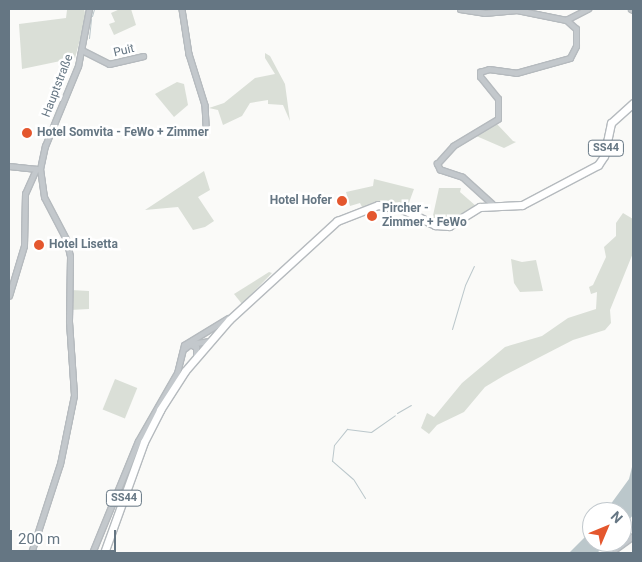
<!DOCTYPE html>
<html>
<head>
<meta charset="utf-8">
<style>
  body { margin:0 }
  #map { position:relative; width:642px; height:562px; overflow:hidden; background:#fafaf8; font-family:Roboto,sans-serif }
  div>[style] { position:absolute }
  .green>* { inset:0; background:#dadfd7; transform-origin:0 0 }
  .water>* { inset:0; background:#bbc7cb }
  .stream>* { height:1px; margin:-0.5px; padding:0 0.5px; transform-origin:0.5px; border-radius:0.5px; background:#bbc7cb }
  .roads { filter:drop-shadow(1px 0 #b5babe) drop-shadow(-1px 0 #b5babe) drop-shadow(0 1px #b5babe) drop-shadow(0 -1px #b5babe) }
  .minor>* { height:4.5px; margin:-2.25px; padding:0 2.25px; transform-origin:2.25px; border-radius:2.25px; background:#c3c8cc }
  .tertiary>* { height:5px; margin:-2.5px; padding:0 2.5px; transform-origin:2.5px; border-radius:2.5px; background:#c3c8cc }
  .primary>* { height:7px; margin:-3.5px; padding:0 3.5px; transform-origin:3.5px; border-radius:3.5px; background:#fff }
  .dots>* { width:14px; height:14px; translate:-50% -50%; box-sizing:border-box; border:2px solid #fff; border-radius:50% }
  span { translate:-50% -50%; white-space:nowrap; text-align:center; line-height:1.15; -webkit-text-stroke:5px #fff; paint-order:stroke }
  .shield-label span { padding:1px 4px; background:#fff; border:1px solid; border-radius:4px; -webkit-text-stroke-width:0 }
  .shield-label { font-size:11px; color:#657683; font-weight:700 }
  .street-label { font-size:12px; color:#657683 }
  .poi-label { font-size:12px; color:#657683; font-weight:700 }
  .left { translate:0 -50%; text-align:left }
  .right { translate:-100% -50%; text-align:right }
  .frame { position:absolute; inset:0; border:10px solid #657683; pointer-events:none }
  .north { position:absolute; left:582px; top:502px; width:50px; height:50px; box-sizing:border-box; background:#fff; border:1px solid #c1c8cd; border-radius:50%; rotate:45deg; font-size:14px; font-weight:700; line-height:20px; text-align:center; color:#657683 }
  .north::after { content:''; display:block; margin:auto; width:18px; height:22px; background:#e4572e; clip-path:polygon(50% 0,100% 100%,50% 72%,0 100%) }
  .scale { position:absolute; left:10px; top:530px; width:106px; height:22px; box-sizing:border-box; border:2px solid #657683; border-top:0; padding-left:6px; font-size:15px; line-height:18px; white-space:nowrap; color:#657683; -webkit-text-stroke:4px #fff; paint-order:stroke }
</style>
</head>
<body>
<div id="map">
  <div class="green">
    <div style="clip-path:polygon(84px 9px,86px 17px,75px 58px,22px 69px,19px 24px,66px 18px,67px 10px)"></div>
    <div style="clip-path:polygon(120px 9px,131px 9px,136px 25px,114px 35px,109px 24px,115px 22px,111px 13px)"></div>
    <div style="clip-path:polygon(265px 53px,270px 56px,285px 84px,290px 121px,283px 105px,268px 104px,268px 100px,250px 103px,242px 116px,223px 125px,218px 110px,209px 108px,224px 103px,255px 78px,275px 74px,265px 58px)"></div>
    <div style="clip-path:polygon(177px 82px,184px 84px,188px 105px,174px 117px,155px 94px)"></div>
    <div style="clip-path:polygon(496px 123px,513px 141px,516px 142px,504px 148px,474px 135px)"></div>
    <div style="clip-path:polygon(204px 171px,210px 190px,198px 197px,214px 221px,205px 227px,193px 230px,178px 207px,145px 210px)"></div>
    <div style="clip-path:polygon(374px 179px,414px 189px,407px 208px,378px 202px,362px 207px,360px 203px,350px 206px,346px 192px,373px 186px)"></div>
    <div style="clip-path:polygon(439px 188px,461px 188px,460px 192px,476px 206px,458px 220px,445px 224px,432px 220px)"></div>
    <div style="clip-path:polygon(623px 213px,633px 219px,633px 253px,610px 310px,611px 323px,605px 330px,573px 340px,505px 375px,485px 387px,464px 412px,437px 425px,429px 434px,421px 428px,427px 413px,434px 417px,462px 383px,505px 347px,542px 336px,568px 318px,596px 309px,597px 292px,591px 294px,589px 287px,593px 285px,606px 257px,604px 247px,616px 236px,616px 223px)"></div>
    <div style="clip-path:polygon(511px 259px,522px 262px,536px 260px,543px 291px,520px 292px,514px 283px)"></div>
    <div style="clip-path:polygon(269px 272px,272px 273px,242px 304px,234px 294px)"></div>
    <div style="clip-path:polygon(71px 290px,89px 291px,89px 309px,70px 310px)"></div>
    <div style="left:115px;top:379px;width:24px;height:33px;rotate:22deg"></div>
  </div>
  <div class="water">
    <div style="clip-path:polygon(633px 463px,633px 515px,622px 529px,622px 512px,605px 512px,629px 479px)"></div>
    <div style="clip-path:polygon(592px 530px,592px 542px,609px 542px,597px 553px,569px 553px)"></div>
  </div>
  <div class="stream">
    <div style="left:92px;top:16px;width:7px;rotate:-74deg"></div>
    <div style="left:89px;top:38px;width:19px;rotate:-84deg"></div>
    <div style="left:452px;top:329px;width:46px;rotate:-73.5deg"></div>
    <div style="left:465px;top:285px;width:21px;rotate:-65deg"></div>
    <div style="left:397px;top:413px;width:16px;rotate:-30deg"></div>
    <div style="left:365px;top:498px;width:22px;rotate:-122deg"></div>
    <div style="left:353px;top:479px;width:28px;rotate:-139deg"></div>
    <div style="left:332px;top:461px;width:16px;rotate:-83deg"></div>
    <div style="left:334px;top:445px;width:21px;rotate:-51deg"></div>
    <div style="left:347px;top:429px;width:24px;rotate:7deg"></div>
    <div style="left:371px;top:432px;width:29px;rotate:-35deg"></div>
  </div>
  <div class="roads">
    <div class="minor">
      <div style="left:182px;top:9px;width:46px;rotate:81.2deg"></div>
      <div style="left:189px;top:54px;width:53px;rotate:72.6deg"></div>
      <div style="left:205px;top:105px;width:20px;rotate:87deg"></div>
      <div style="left:460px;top:9px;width:24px;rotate:9deg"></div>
      <div style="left:484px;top:13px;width:33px;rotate:-5deg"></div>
      <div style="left:517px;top:10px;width:50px;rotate:11.5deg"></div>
      <div style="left:566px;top:20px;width:25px;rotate:-27deg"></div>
      <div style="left:631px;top:9px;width:2px;rotate:27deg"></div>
      <div style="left:82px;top:50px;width:30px;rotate:27deg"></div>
      <div style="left:109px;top:64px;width:35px;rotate:-13deg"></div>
      <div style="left:9px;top:166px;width:30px;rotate:6deg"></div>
      <div style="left:492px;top:204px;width:40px;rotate:-138deg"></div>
      <div style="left:462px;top:177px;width:23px;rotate:-162deg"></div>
      <div style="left:440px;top:170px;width:7px;rotate:-117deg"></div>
      <div style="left:437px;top:164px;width:24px;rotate:-48deg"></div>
      <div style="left:453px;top:146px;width:52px;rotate:-31deg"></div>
      <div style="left:498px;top:119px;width:20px;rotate:-90deg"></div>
      <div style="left:498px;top:99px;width:28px;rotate:-129deg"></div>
      <div style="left:480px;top:77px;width:5px;rotate:-90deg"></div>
      <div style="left:480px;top:72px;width:9px;rotate:-18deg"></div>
      <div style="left:489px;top:69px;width:27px;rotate:8deg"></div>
      <div style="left:516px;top:73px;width:56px;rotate:-15.5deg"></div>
      <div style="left:570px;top:58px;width:13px;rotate:-63deg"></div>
      <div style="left:576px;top:46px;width:17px;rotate:-90deg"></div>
      <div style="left:576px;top:29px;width:13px;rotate:-138deg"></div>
      <div style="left:9px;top:296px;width:52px;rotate:-73.3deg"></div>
      <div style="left:24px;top:246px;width:52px;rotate:-88.9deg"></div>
      <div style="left:25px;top:194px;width:27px;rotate:-66deg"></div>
      <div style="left:610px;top:553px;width:29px;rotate:-36deg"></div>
    </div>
    <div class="tertiary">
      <div style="left:190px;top:344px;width:7px;rotate:27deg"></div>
      <div style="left:196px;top:347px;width:10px;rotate:90deg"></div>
      <div style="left:185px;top:348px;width:6px;rotate:-39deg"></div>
      <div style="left:190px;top:344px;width:20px;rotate:-9deg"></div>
      <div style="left:31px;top:553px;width:94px;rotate:-72deg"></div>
      <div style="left:60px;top:464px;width:70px;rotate:-78.5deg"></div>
      <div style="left:74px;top:395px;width:74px;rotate:-93.9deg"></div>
      <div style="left:69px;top:321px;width:65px;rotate:-89.1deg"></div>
      <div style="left:70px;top:256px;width:17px;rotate:-103deg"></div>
      <div style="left:66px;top:239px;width:47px;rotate:-117.6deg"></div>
      <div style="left:44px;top:197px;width:28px;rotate:-98deg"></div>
      <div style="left:40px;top:169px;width:24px;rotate:-78deg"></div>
      <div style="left:45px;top:146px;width:87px;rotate:-67.6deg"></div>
      <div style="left:78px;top:66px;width:58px;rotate:-79.1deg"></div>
      <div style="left:92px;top:553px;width:121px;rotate:-67.7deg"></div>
      <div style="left:138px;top:441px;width:78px;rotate:-60.2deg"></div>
      <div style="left:177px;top:373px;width:29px;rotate:-76deg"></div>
      <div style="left:184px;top:345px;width:52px;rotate:-31.5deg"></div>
    </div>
    <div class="primary">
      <div style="left:104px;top:553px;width:118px;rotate:-70.2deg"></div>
      <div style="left:144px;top:442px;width:36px;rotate:-63deg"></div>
      <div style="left:160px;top:410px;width:46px;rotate:-57.3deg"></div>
      <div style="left:185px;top:371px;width:67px;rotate:-49.2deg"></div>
      <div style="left:229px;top:320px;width:147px;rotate:-42.5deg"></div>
      <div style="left:337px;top:221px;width:44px;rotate:-21.3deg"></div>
      <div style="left:378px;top:205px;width:24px;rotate:9deg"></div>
      <div style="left:402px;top:209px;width:37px;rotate:26deg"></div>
      <div style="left:435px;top:225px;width:14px;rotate:4deg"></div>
      <div style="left:449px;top:226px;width:36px;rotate:-32deg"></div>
      <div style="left:480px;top:207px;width:42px;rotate:-2.7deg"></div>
      <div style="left:522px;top:205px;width:86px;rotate:-27.8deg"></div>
      <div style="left:598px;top:165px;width:11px;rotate:-56deg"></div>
      <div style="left:604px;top:156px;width:34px;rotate:-78deg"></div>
      <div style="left:611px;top:123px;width:30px;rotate:-42deg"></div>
    </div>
  </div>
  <div class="dots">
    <div style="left:27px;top:133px;background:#e4572e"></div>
    <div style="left:342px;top:201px;background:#e4572e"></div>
    <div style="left:372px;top:216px;background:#e4572e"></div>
    <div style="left:39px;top:245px;background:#e4572e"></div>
  </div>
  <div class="shield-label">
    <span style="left:606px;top:148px">SS44</span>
    <span style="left:124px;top:498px">SS44</span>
  </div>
  <div class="street-label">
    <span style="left:124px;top:51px;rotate:-13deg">Puit</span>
    <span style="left:58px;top:86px;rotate:-69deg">Hauptstraße</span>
  </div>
  <div class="poi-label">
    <span class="left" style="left:37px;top:133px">Hotel Somvita - FeWo + Zimmer</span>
    <span class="right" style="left:332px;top:201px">Hotel Hofer</span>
    <span class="left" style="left:382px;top:216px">Pircher -<br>Zimmer + FeWo</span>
    <span class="left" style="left:49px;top:245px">Hotel Lisetta</span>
  </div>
  <div class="frame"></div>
  <div class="north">N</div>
  <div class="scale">200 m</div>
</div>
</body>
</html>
